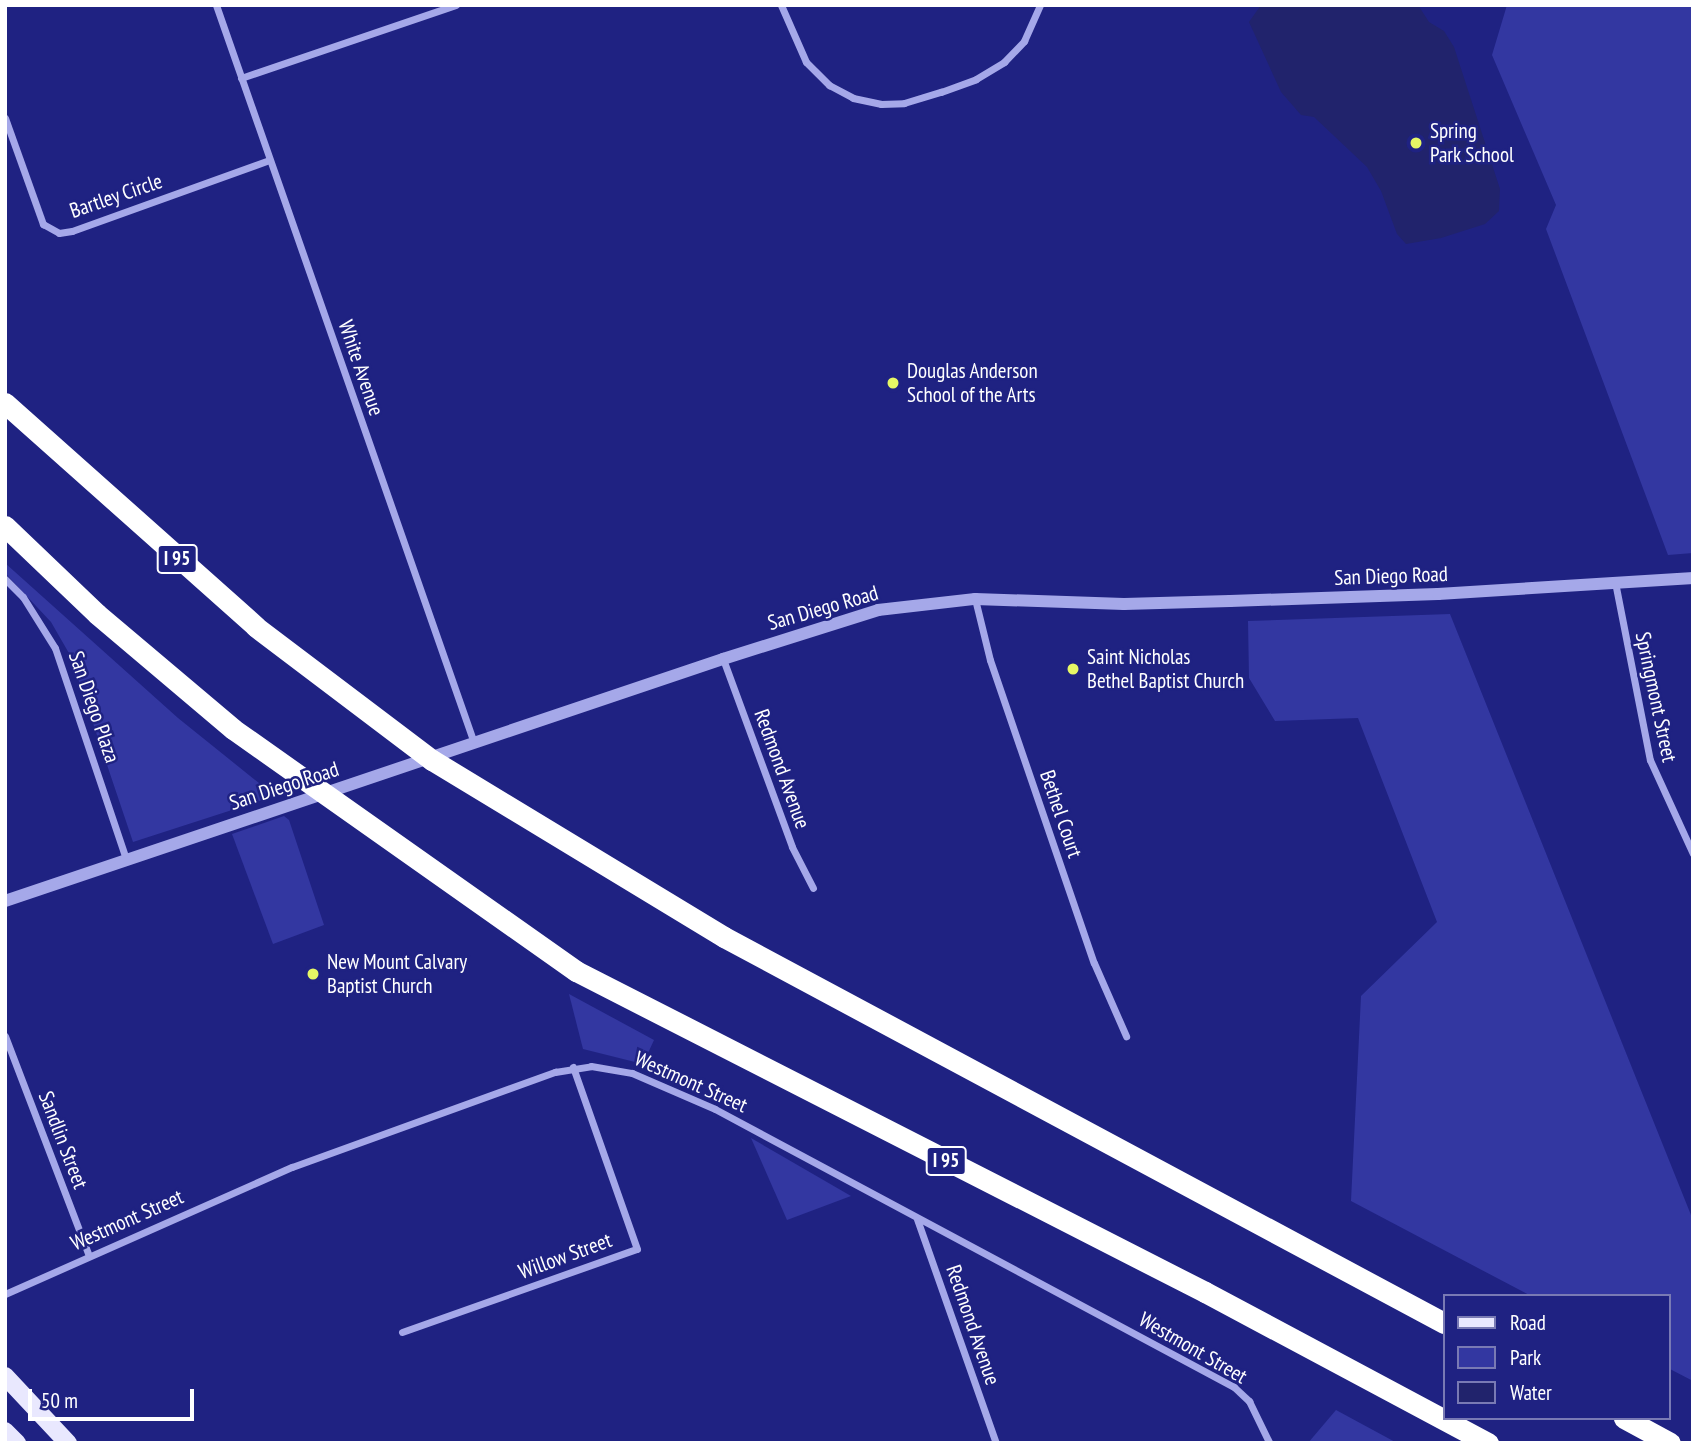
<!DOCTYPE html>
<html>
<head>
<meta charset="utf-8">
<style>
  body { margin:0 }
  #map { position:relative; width:1698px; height:1448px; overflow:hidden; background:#1f2282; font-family:"PT Sans Narrow",sans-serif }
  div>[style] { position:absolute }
  .green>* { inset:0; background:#3337a1 }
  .water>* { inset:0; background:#21236c }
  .minor>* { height:7px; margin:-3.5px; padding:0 3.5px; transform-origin:3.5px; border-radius:3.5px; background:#a5a8e9 }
  .tertiary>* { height:12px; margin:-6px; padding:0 6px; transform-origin:6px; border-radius:6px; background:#a5a8e9 }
  .primary>* { height:18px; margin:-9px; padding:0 9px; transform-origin:9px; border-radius:9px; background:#e9e8fe }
  .motorway>* { height:21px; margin:-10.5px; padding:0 10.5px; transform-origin:10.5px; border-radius:10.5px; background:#fff }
  .dots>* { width:19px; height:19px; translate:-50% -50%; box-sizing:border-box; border:4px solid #1f2282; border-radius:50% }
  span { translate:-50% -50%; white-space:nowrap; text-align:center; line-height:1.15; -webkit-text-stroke:5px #1f2282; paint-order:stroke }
  .shield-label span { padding:2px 5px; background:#1f2282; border:2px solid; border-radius:5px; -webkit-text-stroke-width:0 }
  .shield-label { font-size:19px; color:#fff; font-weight:700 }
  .poi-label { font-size:21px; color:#fff }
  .left { translate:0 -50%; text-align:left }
  .street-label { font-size:21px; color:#fff }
  .frame { position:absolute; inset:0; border:7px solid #fff; pointer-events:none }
  .legend { position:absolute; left:1443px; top:1294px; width:228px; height:126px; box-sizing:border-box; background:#1f2282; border:2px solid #797ab4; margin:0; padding:9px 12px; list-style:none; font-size:21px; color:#fff }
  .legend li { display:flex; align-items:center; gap:14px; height:35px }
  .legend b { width:35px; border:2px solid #797ab4 }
  .scale { position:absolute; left:28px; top:1389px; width:166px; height:32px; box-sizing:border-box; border:4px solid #fff; border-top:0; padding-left:9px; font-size:21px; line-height:24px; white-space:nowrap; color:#fff; -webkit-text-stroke:5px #1f2282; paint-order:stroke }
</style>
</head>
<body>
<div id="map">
  <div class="green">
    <div style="clip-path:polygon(1507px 5px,1693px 5px,1693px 553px,1668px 555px,1546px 229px,1556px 205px,1492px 55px)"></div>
    <div style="clip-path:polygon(5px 563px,178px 718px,275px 796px,133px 842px,70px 655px,51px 622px,5px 573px)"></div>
    <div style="clip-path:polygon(1450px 614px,1693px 1220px,1693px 1381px,1668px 1368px,1668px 1296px,1531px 1296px,1351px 1201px,1361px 996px,1437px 922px,1358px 718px,1275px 721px,1249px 678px,1248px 621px)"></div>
    <div style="clip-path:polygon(284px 816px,289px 820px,324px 925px,273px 944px,232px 834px)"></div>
    <div style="clip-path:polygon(569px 994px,654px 1040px,643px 1064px,583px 1049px)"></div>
    <div style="clip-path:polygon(751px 1138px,851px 1196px,787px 1220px)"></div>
    <div style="clip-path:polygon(1336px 1410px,1397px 1443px,1308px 1443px)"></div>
  </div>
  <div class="water">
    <div style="clip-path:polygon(1261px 5px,1418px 5px,1429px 22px,1444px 31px,1454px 47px,1500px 189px,1499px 211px,1485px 224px,1441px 238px,1406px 244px,1397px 234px,1381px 191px,1367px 167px,1314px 117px,1301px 115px,1281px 92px,1249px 22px)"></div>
  </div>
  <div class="minor">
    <div style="left:216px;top:5px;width:782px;rotate:70.73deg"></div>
    <div style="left:781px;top:5px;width:62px;rotate:66.3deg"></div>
    <div style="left:806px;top:62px;width:33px;rotate:45deg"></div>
    <div style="left:829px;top:85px;width:27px;rotate:28deg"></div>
    <div style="left:853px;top:98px;width:29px;rotate:12deg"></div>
    <div style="left:881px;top:104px;width:23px;rotate:-2deg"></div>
    <div style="left:904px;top:103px;width:39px;rotate:-17deg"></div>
    <div style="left:941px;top:92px;width:37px;rotate:-20deg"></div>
    <div style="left:976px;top:79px;width:33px;rotate:-31deg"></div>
    <div style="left:1004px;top:62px;width:29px;rotate:-46deg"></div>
    <div style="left:1024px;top:41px;width:39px;rotate:-66deg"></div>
    <div style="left:241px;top:78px;width:227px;rotate:-18.8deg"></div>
    <div style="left:5px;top:118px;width:113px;rotate:70.3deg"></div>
    <div style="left:43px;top:224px;width:18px;rotate:29deg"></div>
    <div style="left:59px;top:233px;width:13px;rotate:-9deg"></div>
    <div style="left:72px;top:231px;width:209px;rotate:-19.8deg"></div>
    <div style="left:5px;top:579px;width:25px;rotate:45deg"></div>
    <div style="left:23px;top:597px;width:60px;rotate:57.9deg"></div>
    <div style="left:55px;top:648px;width:223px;rotate:71.4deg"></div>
    <div style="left:1615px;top:582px;width:181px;rotate:78.9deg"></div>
    <div style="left:1650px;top:760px;width:103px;rotate:65.4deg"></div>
    <div style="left:975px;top:599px;width:63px;rotate:76.2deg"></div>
    <div style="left:990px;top:660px;width:320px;rotate:71.1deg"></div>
    <div style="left:1094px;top:963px;width:80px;rotate:66.3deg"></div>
    <div style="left:723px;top:659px;width:200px;rotate:69.8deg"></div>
    <div style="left:792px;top:847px;width:46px;rotate:62.9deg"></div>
    <div style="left:5px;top:1036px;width:235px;rotate:69.1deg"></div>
    <div style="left:917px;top:1219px;width:238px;rotate:70.6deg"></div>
    <div style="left:5px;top:1294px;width:314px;rotate:-23.9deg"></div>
    <div style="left:292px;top:1167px;width:280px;rotate:-19.9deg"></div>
    <div style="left:555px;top:1072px;width:36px;rotate:-9deg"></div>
    <div style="left:591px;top:1066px;width:42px;rotate:9.7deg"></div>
    <div style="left:632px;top:1073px;width:90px;rotate:23.4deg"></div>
    <div style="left:715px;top:1109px;width:589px;rotate:28.18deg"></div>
    <div style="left:1234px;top:1387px;width:21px;rotate:43deg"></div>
    <div style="left:1249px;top:1401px;width:46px;rotate:64deg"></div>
    <div style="left:402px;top:1332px;width:249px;rotate:-19.5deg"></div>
    <div style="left:637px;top:1249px;width:193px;rotate:-109.4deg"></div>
  </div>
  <div class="tertiary">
    <div style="left:5px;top:901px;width:758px;rotate:-18.63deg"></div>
    <div style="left:723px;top:659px;width:163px;rotate:-17.5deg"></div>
    <div style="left:878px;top:610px;width:98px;rotate:-6.5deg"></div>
    <div style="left:975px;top:599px;width:149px;rotate:1.9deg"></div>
    <div style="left:1124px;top:604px;width:106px;rotate:-1.6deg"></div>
    <div style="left:1230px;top:601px;width:208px;rotate:-1.9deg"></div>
    <div style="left:1438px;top:594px;width:256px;rotate:-3.6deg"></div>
  </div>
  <div class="primary">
    <div style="left:5px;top:1376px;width:92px;rotate:46.8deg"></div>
    <div style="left:5px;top:1431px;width:17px;rotate:45deg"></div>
  </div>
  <div class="motorway">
    <div style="left:5px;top:403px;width:336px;rotate:41.7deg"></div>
    <div style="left:256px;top:627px;width:221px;rotate:37.1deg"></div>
    <div style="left:432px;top:760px;width:341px;rotate:31.2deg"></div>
    <div style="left:724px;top:937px;width:817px;rotate:28.2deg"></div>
    <div style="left:5px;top:526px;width:127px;rotate:43.7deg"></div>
    <div style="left:97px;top:614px;width:178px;rotate:40.2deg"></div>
    <div style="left:233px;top:729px;width:420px;rotate:35.2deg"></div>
    <div style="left:576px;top:971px;width:706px;rotate:27.04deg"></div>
    <div style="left:1205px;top:1292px;width:321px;rotate:28.1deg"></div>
    <div style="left:1624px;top:1418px;width:52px;rotate:28.5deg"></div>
  </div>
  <div class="dots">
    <div style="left:1416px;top:143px;background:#e6f765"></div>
    <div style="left:893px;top:383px;background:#e6f765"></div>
    <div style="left:1073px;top:669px;background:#e6f765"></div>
    <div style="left:313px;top:974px;background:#e6f765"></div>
  </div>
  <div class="shield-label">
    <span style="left:177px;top:559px">I 95</span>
    <span style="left:946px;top:1161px">I 95</span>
  </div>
  <div class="poi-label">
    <span class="left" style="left:1430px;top:143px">Spring<br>Park School</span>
    <span class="left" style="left:907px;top:383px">Douglas Anderson<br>School of the Arts</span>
    <span class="left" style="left:1087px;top:669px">Saint Nicholas<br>Bethel Baptist Church</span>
    <span class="left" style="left:327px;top:974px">New Mount Calvary<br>Baptist Church</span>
  </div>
  <div class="street-label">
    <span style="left:116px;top:196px;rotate:-19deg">Bartley Circle</span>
    <span style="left:361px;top:368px;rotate:71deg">White Avenue</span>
    <span style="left:1391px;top:576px;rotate:-2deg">San Diego Road</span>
    <span style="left:823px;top:608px;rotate:-16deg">San Diego Road</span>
    <span style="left:1656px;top:697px;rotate:78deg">Springmont Street</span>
    <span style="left:94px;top:707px;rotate:71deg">San Diego Plaza</span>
    <span style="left:782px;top:769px;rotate:70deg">Redmond Avenue</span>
    <span style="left:284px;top:786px;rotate:-18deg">San Diego Road</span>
    <span style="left:1061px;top:814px;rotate:71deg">Bethel Court</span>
    <span style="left:691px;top:1082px;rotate:24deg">Westmont Street</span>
    <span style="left:63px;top:1140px;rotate:69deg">Sandlin Street</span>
    <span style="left:127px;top:1220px;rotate:-24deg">Westmont Street</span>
    <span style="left:565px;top:1256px;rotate:-20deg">Willow Street</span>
    <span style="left:973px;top:1325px;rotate:71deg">Redmond Avenue</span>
    <span style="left:1193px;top:1348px;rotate:30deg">Westmont Street</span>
  </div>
  <div class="frame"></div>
  <ul class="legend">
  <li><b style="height:9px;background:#e9e8fe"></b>Road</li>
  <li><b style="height:19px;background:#3337a1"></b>Park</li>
  <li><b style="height:19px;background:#21236c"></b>Water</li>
  </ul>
  <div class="scale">50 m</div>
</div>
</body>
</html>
